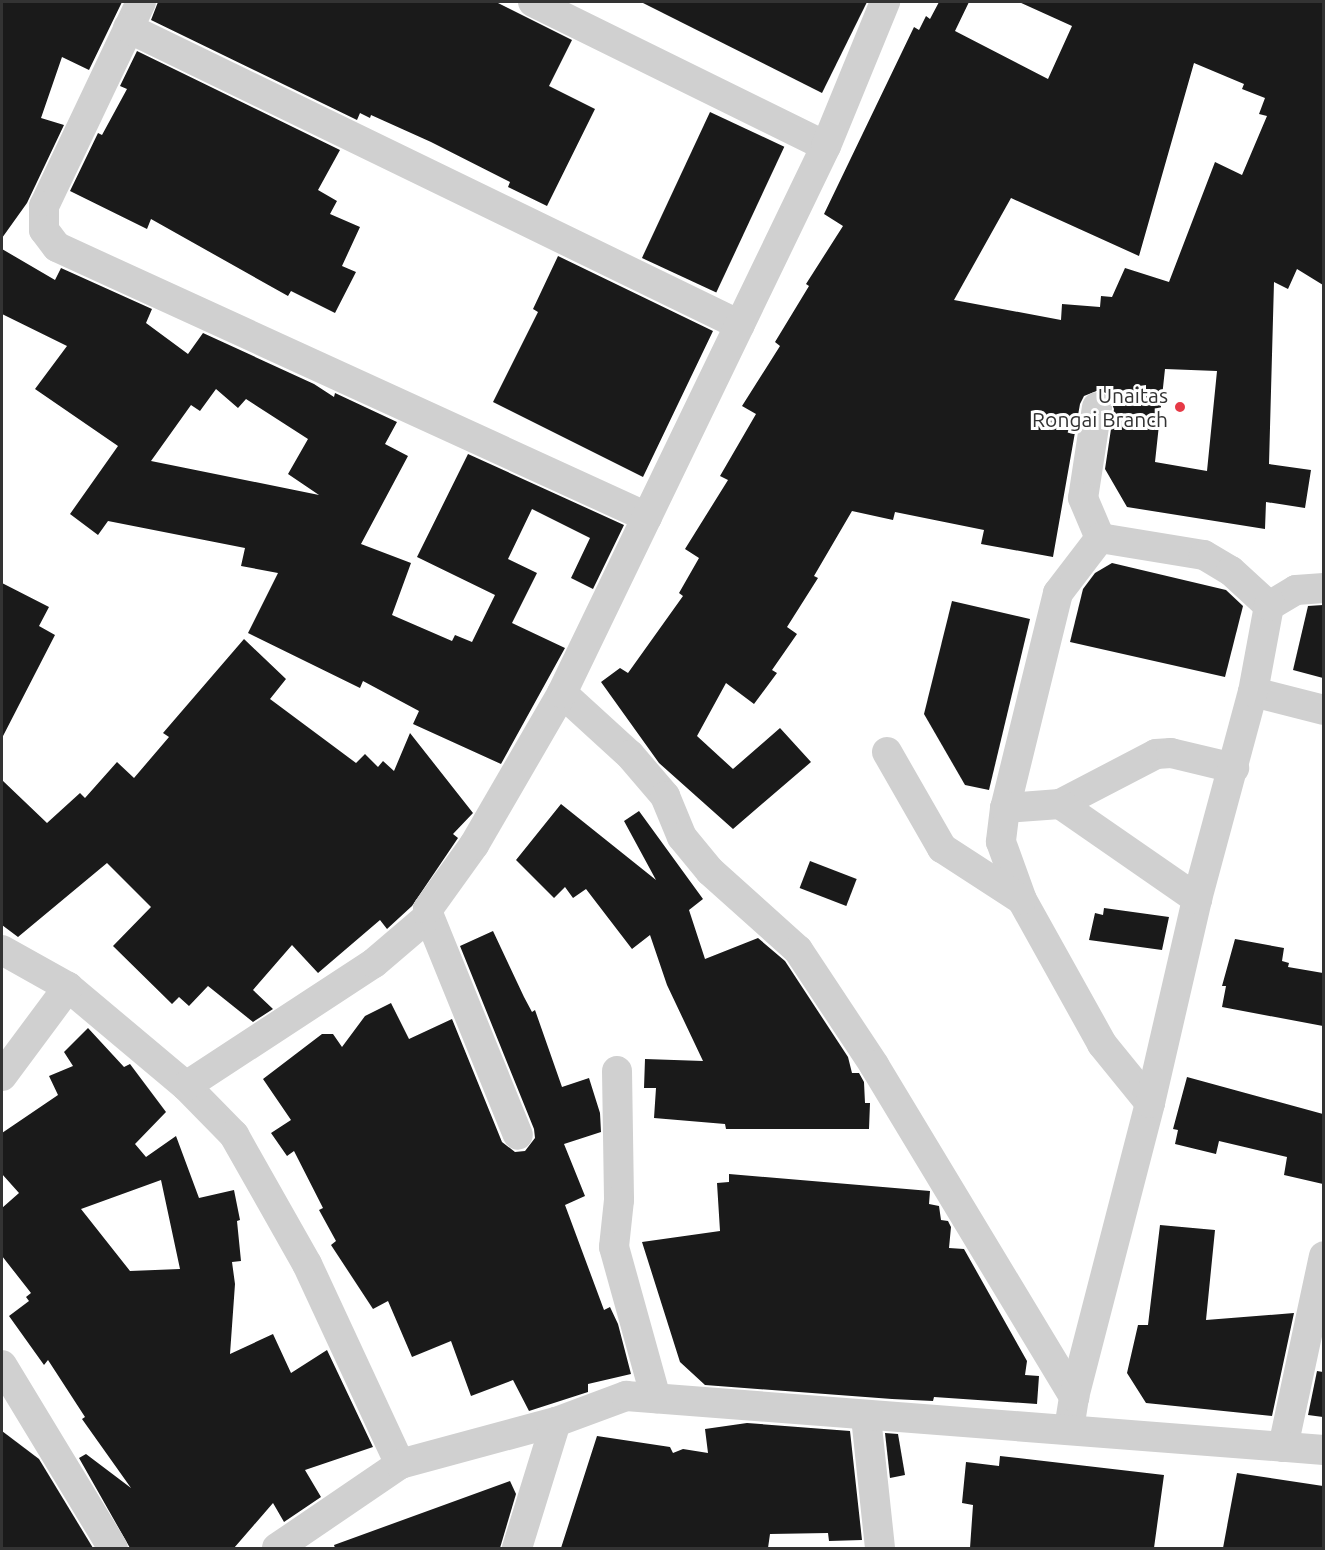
<!DOCTYPE html>
<html>
<head>
<meta charset="utf-8">
<style>
  body { margin:0 }
  #map { position:relative; width:1325px; height:1550px; overflow:hidden; background:#fff; font-family:Ubuntu,sans-serif }
  div>[style] { position:absolute }
  .building>* { inset:0; background:#1a1a1a; transform-origin:0 0 }
  .street>* { height:30px; margin:-15px; padding:0 15px; transform-origin:15px; border-radius:15px; background:#d0d0d0 }
  .dots>* { width:16px; height:16px; translate:-50% -50%; box-sizing:border-box; border:3px solid #fff; border-radius:50% }
  span { translate:-50% -50%; white-space:nowrap; text-align:center; line-height:1.15; -webkit-text-stroke:6px #fff; paint-order:stroke }
  .poi-label { font-size:21px; color:#333 }
  .right { translate:-100% -50%; text-align:right }
  .frame { position:absolute; inset:0; border:3px solid #333; pointer-events:none }
</style>
</head>
<body>
<div id="map">
  <div class="building">
    <div style="clip-path:polygon(2px 2px,122px 2px,89px 70px,62px 57px,41px 118px,64px 125px,27px 203px,2px 238px)"></div>
    <div style="clip-path:polygon(158px 2px,496px 2px,572px 40px,549px 86px,595px 109px,547px 206px,508px 187px,510px 182px,431px 142px,371px 115px,370px 118px,360px 113px,357px 120px,151px 20px)"></div>
    <div style="clip-path:polygon(641px 2px,867px 2px,822px 93px)"></div>
    <div style="clip-path:polygon(evenodd,939px 2px,969px 2px,955px 31px,1048px 79px,1072px 26px,1019px 2px,1323px 2px,1323px 285px,1297px 269px,1288px 289px,1274px 282px,1269px 464px,1311px 470px,1305px 508px,1266px 502px,1265px 529px,1127px 507px,1105px 469px,1114px 409px,1108px 394px,1099px 390px,1084px 396px,1080px 404px,1053px 557px,981px 544px,984px 530px,895px 512px,893px 520px,852px 511px,814px 576px,818px 578px,787px 627px,797px 634px,772px 670px,777px 673px,754px 704px,726px 683px,697px 736px,733px 769px,780px 728px,811px 762px,733px 829px,659px 763px,601px 682px,620px 668px,628px 673px,683px 596px,679px 593px,699px 558px,685px 549px,728px 480px,720px 476px,756px 414px,742px 406px,780px 346px,775px 342px,809px 286px,806px 284px,843px 226px,824px 214px,914px 27px,919px 30px,926px 16px,930px 19px,939px 2px,1194px 63px,1244px 84px,1242px 89px,1265px 98px,1259px 114px,1267px 116px,1242px 175px,1215px 162px,1169px 282px,1125px 268px,1112px 297px,1101px 296px,1100px 307px,1062px 304px,1061px 320px,954px 300px,1011px 198px,1139px 256px,1194px 63px,939px 2px,1165px 369px,1217px 371px,1207px 471px,1155px 462px,1165px 369px)"></div>
    <div style="clip-path:polygon(137px 51px,340px 150px,318px 190px,337px 201px,330px 214px,360px 227px,342px 266px,356px 272px,335px 313px,291px 291px,288px 296px,151px 219px,147px 229px,70px 191px,98px 133px,102px 135px,127px 89px,120px 86px)"></div>
    <div style="left:710px;top:112px;width:82px;height:161px;rotate:25deg"></div>
    <div style="clip-path:polygon(evenodd,2px 249px,55px 280px,61px 268px,152px 309px,146px 323px,188px 354px,203px 333px,314px 384px,334px 397px,335px 393px,397px 422px,385px 444px,408px 456px,361px 544px,411px 563px,392px 615px,452px 641px,455px 635px,472px 642px,495px 595px,417px 557px,468px 454px,624px 525px,593px 589px,571px 578px,590px 538px,532px 509px,508px 559px,537px 573px,512px 623px,565px 648px,501px 764px,413px 724px,419px 711px,363px 681px,360px 688px,248px 633px,278px 573px,241px 566px,245px 548px,108px 521px,98px 535px,70px 514px,118px 446px,35px 389px,67px 346px,2px 314px,2px 249px,216px 389px,238px 408px,246px 399px,308px 439px,288px 474px,319px 495px,151px 461px,191px 405px,200px 411px,216px 389px)"></div>
    <div style="clip-path:polygon(558px 256px,713px 331px,643px 477px,493px 402px,538px 312px,533px 309px)"></div>
    <div style="clip-path:polygon(1112px 563px,1226px 590px,1243px 606px,1225px 677px,1070px 642px,1083px 589px,1095px 573px)"></div>
    <div style="clip-path:polygon(2px 583px,49px 607px,39px 626px,55px 635px,2px 738px)"></div>
    <div style="clip-path:polygon(952px 601px,1030px 619px,989px 790px,965px 785px,924px 714px)"></div>
    <div style="clip-path:polygon(1323px 605px,1323px 678px,1293px 670px,1308px 606px)"></div>
    <div style="clip-path:polygon(244px 639px,286px 679px,270px 699px,356px 763px,365px 754px,378px 767px,383px 761px,394px 771px,410px 733px,473px 813px,453px 834px,458px 838px,412px 906px,387px 929px,380px 920px,318px 973px,292px 945px,253px 990px,273px 1009px,253px 1022px,208px 986px,189px 1006px,179px 997px,172px 1004px,113px 946px,151px 907px,107px 863px,18px 937px,2px 925px,2px 780px,47px 823px,80px 793px,85px 798px,117px 762px,134px 778px,169px 737px,163px 733px)"></div>
    <div style="clip-path:polygon(561px 804px,656px 880px,624px 821px,639px 811px,703px 899px,689px 910px,705px 959px,758px 938px,785px 961px,848px 1057px,852px 1073px,859px 1073px,864px 1082px,865px 1103px,870px 1103px,869px 1129px,726px 1129px,725px 1124px,654px 1118px,656px 1088px,644px 1088px,645px 1059px,703px 1061px,667px 985px,650px 935px,632px 949px,586px 889px,573px 898px,565px 887px,554px 898px,516px 860px)"></div>
    <div style="left:810px;top:861px;width:50px;height:29px;rotate:21deg"></div>
    <div style="clip-path:polygon(1104px 908px,1169px 917px,1162px 950px,1089px 940px,1095px 913px,1103px 915px)"></div>
    <div style="clip-path:polygon(493px 931px,524px 997px,532px 1012px,535px 1010px,562px 1087px,589px 1078px,600px 1113px,601px 1132px,564px 1144px,585px 1196px,565px 1205px,604px 1310px,610px 1307px,618px 1324px,631px 1374px,588px 1384px,588px 1392px,529px 1411px,513px 1380px,471px 1396px,451px 1341px,412px 1357px,388px 1301px,373px 1309px,331px 1245px,336px 1241px,319px 1210px,323px 1208px,294px 1151px,287px 1156px,271px 1133px,291px 1120px,263px 1079px,322px 1034px,333px 1034px,342px 1047px,365px 1016px,391px 1003px,409px 1039px,452px 1019px,502px 1142px,515px 1152px,525px 1151px,535px 1138px,534px 1129px,460px 946px)"></div>
    <div style="clip-path:polygon(1235px 939px,1284px 948px,1282px 961px,1289px 963px,1288px 967px,1323px 973px,1323px 1026px,1222px 1007px,1226px 986px,1222px 986px)"></div>
    <div style="clip-path:polygon(evenodd,88px 1028px,124px 1067px,130px 1064px,166px 1112px,135px 1144px,146px 1157px,176px 1136px,199px 1198px,234px 1190px,240px 1220px,237px 1221px,241px 1261px,232px 1262px,235px 1284px,230px 1354px,273px 1334px,291px 1373px,327px 1350px,373px 1447px,305px 1470px,321px 1497px,284px 1522px,273px 1503px,234px 1548px,130px 1548px,79px 1458px,86px 1454px,131px 1488px,82px 1419px,85px 1417px,48px 1360px,44px 1365px,9px 1316px,29px 1301px,26px 1297px,31px 1293px,2px 1256px,2px 1208px,19px 1193px,2px 1174px,2px 1133px,58px 1095px,49px 1076px,73px 1066px,64px 1052px,88px 1028px,161px 1180px,180px 1269px,130px 1271px,81px 1209px,161px 1180px)"></div>
    <div style="clip-path:polygon(1187px 1077px,1323px 1114px,1323px 1184px,1284px 1175px,1287px 1157px,1219px 1141px,1216px 1154px,1175px 1144px,1178px 1130px,1173px 1129px)"></div>
    <div style="clip-path:polygon(729px 1174px,930px 1191px,929px 1204px,939px 1206px,941px 1220px,948px 1221px,951px 1227px,949px 1248px,964px 1249px,1027px 1361px,1025px 1375px,1039px 1376px,1037px 1404px,934px 1397px,933px 1401px,892px 1399px,705px 1385px,680px 1362px,642px 1242px,720px 1231px,717px 1183px,729px 1182px)"></div>
    <div style="clip-path:polygon(1160px 1225px,1215px 1230px,1206px 1320px,1294px 1313px,1272px 1416px,1146px 1403px,1127px 1373px,1138px 1325px,1148px 1325px)"></div>
    <div style="clip-path:polygon(1317px 1371px,1323px 1372px,1323px 1417px,1308px 1415px)"></div>
    <div style="clip-path:polygon(747px 1423px,850px 1431px,862px 1540px,829px 1541px,828px 1533px,770px 1534px,768px 1548px,561px 1548px,597px 1436px,670px 1447px,673px 1453px,683px 1449px,708px 1453px,705px 1429px)"></div>
    <div style="clip-path:polygon(2px 1431px,39px 1459px,93px 1548px,2px 1548px)"></div>
    <div style="clip-path:polygon(885px 1433px,898px 1434px,905px 1475px,890px 1478px)"></div>
    <div style="clip-path:polygon(1000px 1456px,1164px 1475px,1154px 1548px,970px 1548px,973px 1505px,962px 1503px,966px 1462px,999px 1466px)"></div>
    <div style="clip-path:polygon(1237px 1473px,1323px 1486px,1323px 1548px,1223px 1548px)"></div>
    <div style="clip-path:polygon(510px 1481px,516px 1494px,500px 1548px,335px 1548px,334px 1545px)"></div>
  </div>
  <div class="street">
    <div style="left:141px;top:2px;width:226px;rotate:115.4deg"></div>
    <div style="left:44px;top:206px;width:24px;rotate:90deg"></div>
    <div style="left:44px;top:230px;width:21px;rotate:53deg"></div>
    <div style="left:57px;top:247px;width:649px;rotate:24.59deg"></div>
    <div style="left:533px;top:2px;width:326px;rotate:26.2deg"></div>
    <div style="left:128px;top:28px;width:680px;rotate:25.89deg"></div>
    <div style="left:1097px;top:407px;width:92px;rotate:98.7deg"></div>
    <div style="left:1083px;top:498px;width:43px;rotate:67deg"></div>
    <div style="left:1100px;top:538px;width:69px;rotate:127.4deg"></div>
    <div style="left:1058px;top:593px;width:221px;rotate:103.8deg"></div>
    <div style="left:1005px;top:808px;width:34px;rotate:97deg"></div>
    <div style="left:1001px;top:842px;width:62px;rotate:70.1deg"></div>
    <div style="left:1022px;top:900px;width:165px;rotate:60.9deg"></div>
    <div style="left:1102px;top:1044px;width:76px;rotate:50.9deg"></div>
    <div style="left:1100px;top:538px;width:105px;rotate:9.3deg"></div>
    <div style="left:1204px;top:555px;width:31px;rotate:31deg"></div>
    <div style="left:1231px;top:571px;width:52px;rotate:42.6deg"></div>
    <div style="left:1253px;top:692px;width:73px;rotate:14.2deg"></div>
    <div style="left:562px;top:693px;width:92px;rotate:42.4deg"></div>
    <div style="left:630px;top:755px;width:54px;rotate:49.5deg"></div>
    <div style="left:665px;top:796px;width:44px;rotate:67.5deg"></div>
    <div style="left:682px;top:837px;width:44px;rotate:50.5deg"></div>
    <div style="left:710px;top:871px;width:118px;rotate:41.9deg"></div>
    <div style="left:798px;top:950px;width:138px;rotate:56.5deg"></div>
    <div style="left:874px;top:1065px;width:388px;rotate:58.9deg"></div>
    <div style="left:887px;top:752px;width:111px;rotate:60.2deg"></div>
    <div style="left:942px;top:848px;width:95px;rotate:33deg"></div>
    <div style="left:1060px;top:804px;width:108px;rotate:-27.5deg"></div>
    <div style="left:1156px;top:754px;width:15px;rotate:-4deg"></div>
    <div style="left:1171px;top:753px;width:65px;rotate:13.4deg"></div>
    <div style="left:1005px;top:808px;width:55px;rotate:-4.2deg"></div>
    <div style="left:1060px;top:804px;width:167px;rotate:34.7deg"></div>
    <div style="left:429px;top:916px;width:236px;rotate:67.9deg"></div>
    <div style="left:2px;top:950px;width:76px;rotate:29.3deg"></div>
    <div style="left:68px;top:987px;width:154px;rotate:40deg"></div>
    <div style="left:186px;top:1086px;width:69px;rotate:45.6deg"></div>
    <div style="left:234px;top:1135px;width:148px;rotate:60.5deg"></div>
    <div style="left:307px;top:1264px;width:221px;rotate:65.1deg"></div>
    <div style="left:617px;top:1071px;width:129px;rotate:89.1deg"></div>
    <div style="left:619px;top:1200px;width:47px;rotate:96.1deg"></div>
    <div style="left:614px;top:1247px;width:157px;rotate:74.5deg"></div>
    <div style="left:2px;top:1076px;width:111px;rotate:-53.4deg"></div>
    <div style="left:186px;top:1086px;width:225px;rotate:-33.2deg"></div>
    <div style="left:374px;top:963px;width:72px;rotate:-40.5deg"></div>
    <div style="left:429px;top:916px;width:7px;rotate:-98deg"></div>
    <div style="left:428px;top:909px;width:79px;rotate:-54.3deg"></div>
    <div style="left:474px;top:845px;width:176px;rotate:-59.9deg"></div>
    <div style="left:562px;top:693px;width:607px;rotate:-64.24deg"></div>
    <div style="left:826px;top:146px;width:156px;rotate:-67.7deg"></div>
    <div style="left:2px;top:1365px;width:214px;rotate:58.8deg"></div>
    <div style="left:866px;top:1417px;width:132px;rotate:83.9deg"></div>
    <div style="left:1069px;top:1429px;width:32px;rotate:-81deg"></div>
    <div style="left:1074px;top:1397px;width:304px;rotate:-75.5deg"></div>
    <div style="left:1150px;top:1103px;width:209px;rotate:-77deg"></div>
    <div style="left:1197px;top:899px;width:214px;rotate:-74.9deg"></div>
    <div style="left:1253px;top:692px;width:87px;rotate:-79.5deg"></div>
    <div style="left:1269px;top:606px;width:31px;rotate:-31deg"></div>
    <div style="left:1296px;top:590px;width:28px;rotate:-4deg"></div>
    <div style="left:1283px;top:1447px;width:195px;rotate:-77.9deg"></div>
    <div style="left:277px;top:1548px;width:149px;rotate:-34.3deg"></div>
    <div style="left:400px;top:1464px;width:162px;rotate:-15.1deg"></div>
    <div style="left:556px;top:1422px;width:75px;rotate:-20.4deg"></div>
    <div style="left:626px;top:1396px;width:700px;rotate:4.42deg"></div>
    <div style="left:517px;top:1548px;width:132px;rotate:-72.8deg"></div>
  </div>
  <div class="dots">
    <div style="left:1180px;top:407px;background:#e63946"></div>
  </div>
  <div class="poi-label">
    <span class="right" style="left:1168px;top:407px">Unaitas<br>Rongai Branch</span>
  </div>
  <div class="frame"></div>
</div>
</body>
</html>
